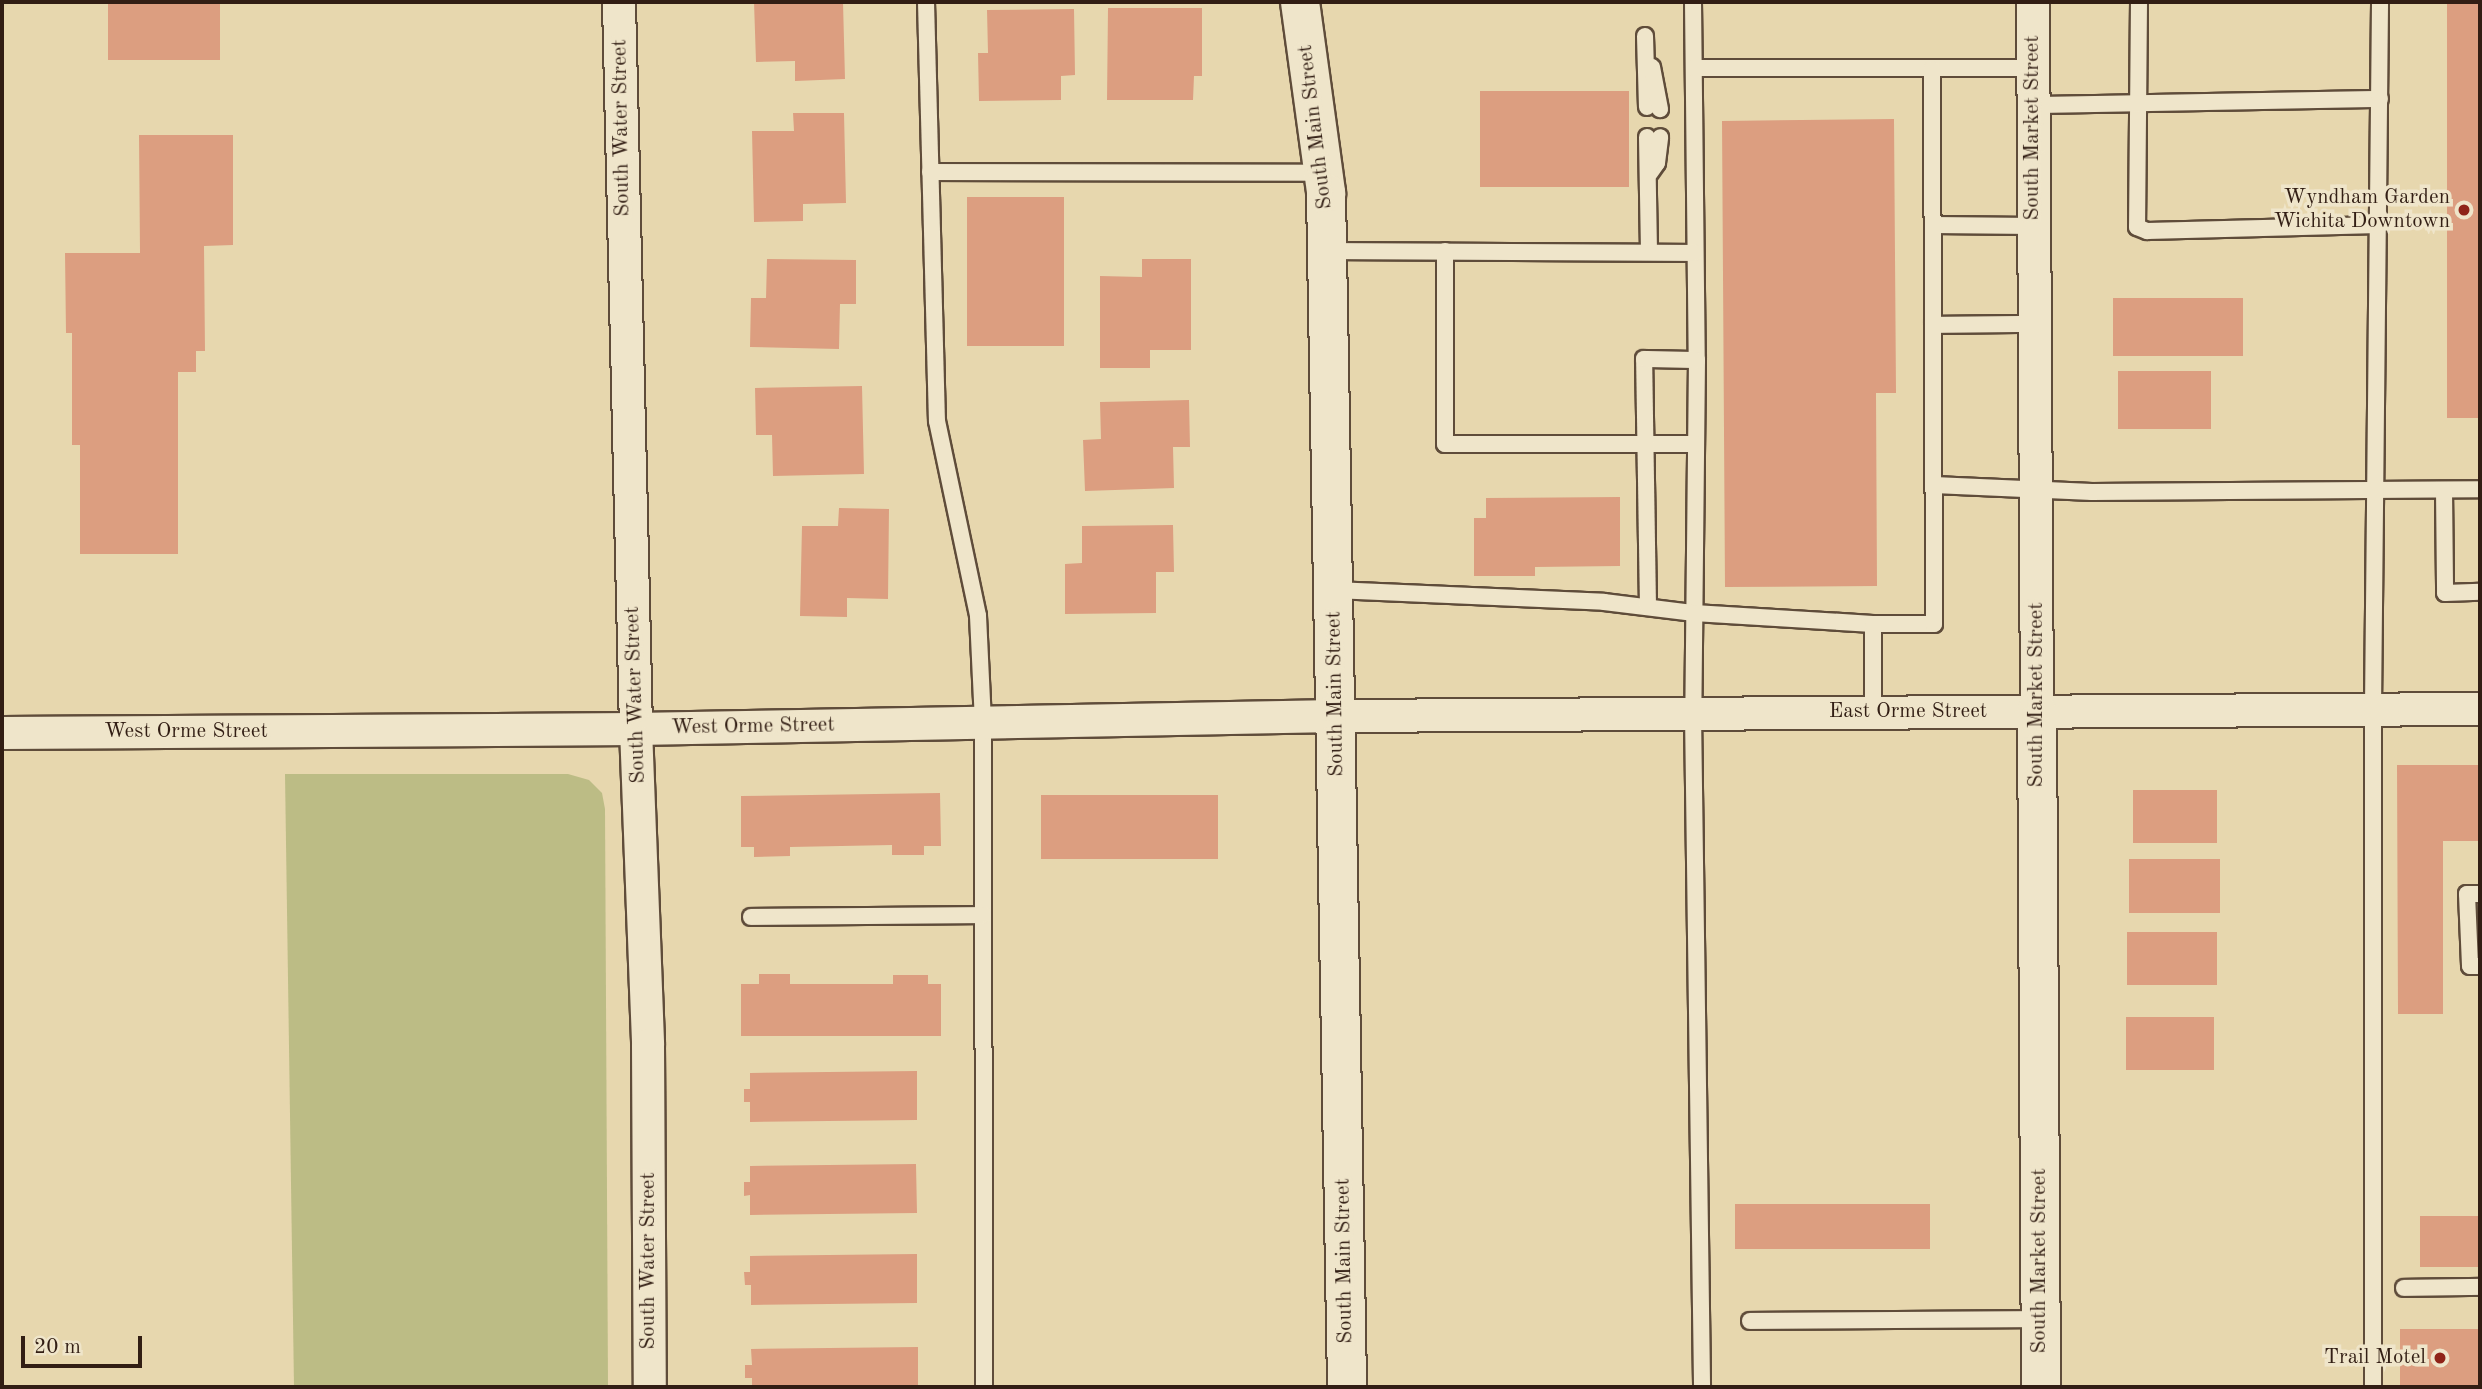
<!DOCTYPE html>
<html>
<head>
<meta charset="utf-8">
<style>
  body { margin:0 }
  #map { position:relative; width:2482px; height:1389px; overflow:hidden; background:#e7d7ae; font-family:"Old Standard TT",serif }
  div>[style] { position:absolute }
  .green>* { inset:0; background:#bcbc85 }
  .building>* { inset:0; background:#dc9e80; transform-origin:0 0 }
  .roads { filter:drop-shadow(2px 0 #5f4c3a) drop-shadow(-2px 0 #5f4c3a) drop-shadow(0 2px #5f4c3a) drop-shadow(0 -2px #5f4c3a) }
  .lane>* { height:16px; margin:-8px; padding:0 8px; transform-origin:8px; border-radius:8px; background:#efe5ca }
  .street>* { height:32px; margin:-16px; padding:0 16px; transform-origin:16px; border-radius:16px; background:#efe5ca }
  .secondary>* { height:38px; margin:-19px; padding:0 19px; transform-origin:19px; border-radius:19px; background:#efe5ca }
  .dots>* { width:19px; height:19px; translate:-50% -50%; box-sizing:border-box; border:4px solid #efe5ca; border-radius:50% }
  span { translate:-50% -50%; white-space:nowrap; text-align:center; line-height:1.15; -webkit-text-stroke:7px #efe5ca; paint-order:stroke }
  .street-label { font-size:21px; color:#321e14 }
  .poi-label { font-size:21px; color:#321e14 }
  .right { translate:-100% -50%; text-align:right }
  .frame { position:absolute; inset:0; border:4px solid #321e14; pointer-events:none }
  .scale { position:absolute; left:21px; top:1336px; width:121px; height:32px; box-sizing:border-box; border:4px solid #321e14; border-top:0; padding-left:9px; font-size:21px; line-height:24px; white-space:nowrap; color:#321e14; -webkit-text-stroke:5px #efe5ca; paint-order:stroke }
</style>
</head>
<body>
<div id="map">
  <div class="green">
    <div style="clip-path:polygon(285px 774px,568px 774px,589px 780px,602px 793px,605px 809px,608px 1387px,294px 1387px)"></div>
  </div>
  <div class="building">
    <div style="left:108px;top:2px;width:112px;height:58px"></div>
    <div style="clip-path:polygon(754px 2px,843px 2px,845px 79px,795px 81px,795px 61px,756px 62px)"></div>
    <div style="left:2447px;top:2px;width:33px;height:416px"></div>
    <div style="clip-path:polygon(1108px 8px,1202px 8px,1202px 76px,1194px 76px,1193px 100px,1107px 100px)"></div>
    <div style="clip-path:polygon(1074px 9px,1075px 75px,1061px 76px,1061px 100px,979px 101px,978px 53px,988px 53px,987px 10px)"></div>
    <div style="left:1480px;top:91px;width:149px;height:96px"></div>
    <div style="clip-path:polygon(793px 113px,844px 113px,846px 203px,803px 204px,803px 221px,754px 222px,752px 131px,794px 131px)"></div>
    <div style="clip-path:polygon(1894px 119px,1896px 393px,1876px 393px,1877px 586px,1725px 587px,1722px 121px)"></div>
    <div style="clip-path:polygon(139px 135px,233px 135px,233px 245px,204px 246px,205px 351px,196px 351px,196px 372px,178px 372px,178px 554px,80px 554px,80px 445px,72px 445px,72px 333px,66px 333px,65px 253px,140px 253px)"></div>
    <div style="left:1064px;top:197px;width:149px;height:97px;rotate:90deg"></div>
    <div style="clip-path:polygon(767px 259px,856px 260px,856px 304px,840px 304px,839px 349px,750px 347px,751px 298px,766px 298px)"></div>
    <div style="clip-path:polygon(1142px 259px,1191px 259px,1191px 350px,1150px 350px,1150px 368px,1100px 368px,1100px 276px,1142px 277px)"></div>
    <div style="left:2113px;top:298px;width:130px;height:58px"></div>
    <div style="left:2118px;top:371px;width:93px;height:58px"></div>
    <div style="clip-path:polygon(862px 386px,864px 474px,773px 476px,772px 435px,756px 435px,755px 388px)"></div>
    <div style="clip-path:polygon(1189px 400px,1190px 447px,1173px 447px,1174px 488px,1085px 491px,1083px 440px,1101px 439px,1100px 402px)"></div>
    <div style="clip-path:polygon(1620px 497px,1620px 566px,1535px 567px,1535px 576px,1474px 576px,1474px 518px,1486px 518px,1486px 498px)"></div>
    <div style="clip-path:polygon(839px 508px,889px 509px,888px 599px,847px 598px,847px 617px,800px 616px,802px 526px,838px 526px)"></div>
    <div style="clip-path:polygon(1173px 525px,1174px 572px,1156px 572px,1156px 613px,1065px 614px,1065px 564px,1082px 563px,1082px 526px)"></div>
    <div style="clip-path:polygon(2397px 765px,2480px 765px,2480px 841px,2443px 841px,2443px 1014px,2398px 1014px)"></div>
    <div style="left:2133px;top:790px;width:84px;height:53px"></div>
    <div style="clip-path:polygon(940px 793px,941px 846px,924px 846px,924px 855px,892px 855px,892px 845px,790px 847px,790px 856px,754px 857px,754px 847px,741px 847px,741px 796px)"></div>
    <div style="left:1218px;top:795px;width:64px;height:177px;rotate:90deg"></div>
    <div style="left:2129px;top:859px;width:91px;height:54px"></div>
    <div style="left:2127px;top:932px;width:90px;height:53px"></div>
    <div style="clip-path:polygon(759px 974px,790px 974px,790px 984px,893px 984px,893px 975px,928px 975px,928px 984px,941px 984px,941px 1036px,741px 1036px,741px 984px,759px 984px)"></div>
    <div style="left:2126px;top:1017px;width:88px;height:53px"></div>
    <div style="clip-path:polygon(917px 1071px,917px 1120px,750px 1122px,750px 1102px,744px 1102px,744px 1089px,750px 1089px,750px 1073px)"></div>
    <div style="clip-path:polygon(916px 1164px,917px 1213px,750px 1215px,750px 1195px,744px 1196px,744px 1182px,750px 1182px,750px 1166px)"></div>
    <div style="left:1735px;top:1204px;width:195px;height:45px"></div>
    <div style="left:2420px;top:1216px;width:60px;height:51px"></div>
    <div style="clip-path:polygon(917px 1254px,917px 1303px,751px 1305px,751px 1285px,745px 1285px,744px 1272px,750px 1272px,750px 1256px)"></div>
    <div style="left:2400px;top:1329px;width:80px;height:58px"></div>
    <div style="clip-path:polygon(918px 1347px,918px 1387px,752px 1387px,752px 1378px,745px 1378px,745px 1365px,752px 1365px,751px 1349px)"></div>
  </div>
  <div class="roads">
    <div class="lane">
      <div style="left:926px;top:2px;width:419px;rotate:88.5deg"></div>
      <div style="left:937px;top:421px;width:199px;rotate:78.1deg"></div>
      <div style="left:978px;top:616px;width:108px;rotate:87.3deg"></div>
      <div style="left:983px;top:724px;width:663px;rotate:89.91deg"></div>
      <div style="left:1693px;top:2px;width:358px;rotate:89.4deg"></div>
      <div style="left:1697px;top:360px;width:353px;rotate:90.6deg"></div>
      <div style="left:1693px;top:713px;width:674px;rotate:89.23deg"></div>
      <div style="left:2139px;top:2px;width:225px;rotate:90.5deg"></div>
      <div style="left:2137px;top:227px;width:11px;rotate:22deg"></div>
      <div style="left:2147px;top:231px;width:232px;rotate:-1.5deg"></div>
      <div style="left:1645px;top:36px;width:71px;rotate:88.4deg"></div>
      <div style="left:1652px;top:67px;width:43px;rotate:79.2deg"></div>
      <div style="left:1694px;top:68px;width:339px"></div>
      <div style="left:2033px;top:105px;width:347px;rotate:-1deg"></div>
      <div style="left:1647px;top:137px;width:114px;rotate:89deg"></div>
      <div style="left:930px;top:172px;width:394px;rotate:0.1deg"></div>
      <div style="left:1650px;top:173px;width:12px;rotate:-55deg"></div>
      <div style="left:1657px;top:163px;width:26px;rotate:-83deg"></div>
      <div style="left:1933px;top:225px;width:101px;rotate:0.6deg"></div>
      <div style="left:1328px;top:251px;width:367px;rotate:0.3deg"></div>
      <div style="left:1445px;top:251px;width:193px;rotate:90deg"></div>
      <div style="left:1445px;top:444px;width:250px"></div>
      <div style="left:1933px;top:325px;width:101px;rotate:-0.6deg"></div>
      <div style="left:1934px;top:485px;width:158px;rotate:2.5deg"></div>
      <div style="left:2092px;top:492px;width:388px;rotate:-0.4deg"></div>
      <div style="left:2444px;top:490px;width:103px;rotate:89.4deg"></div>
      <div style="left:2445px;top:593px;width:35px;rotate:-2deg"></div>
      <div style="left:1334px;top:590px;width:270px;rotate:2.5deg"></div>
      <div style="left:1604px;top:602px;width:91px;rotate:7deg"></div>
      <div style="left:1694px;top:613px;width:179px;rotate:3.5deg"></div>
      <div style="left:1648px;top:607px;width:248px;rotate:-90.9deg"></div>
      <div style="left:1644px;top:359px;width:53px;rotate:1.1deg"></div>
      <div style="left:1873px;top:712px;width:88px;rotate:-90deg"></div>
      <div style="left:1873px;top:624px;width:61px"></div>
      <div style="left:1934px;top:624px;width:555px;rotate:-90.21deg"></div>
      <div style="left:2480px;top:894px;width:13px;rotate:180deg"></div>
      <div style="left:2467px;top:894px;width:72px;rotate:87.6deg"></div>
      <div style="left:2470px;top:966px;width:10px"></div>
      <div style="left:751px;top:917px;width:232px;rotate:-0.5deg"></div>
      <div style="left:2404px;top:1288px;width:76px;rotate:-0.8deg"></div>
      <div style="left:1750px;top:1321px;width:291px;rotate:-0.4deg"></div>
      <div style="left:2373px;top:1387px;width:679px;rotate:-90deg"></div>
      <div style="left:2373px;top:708px;width:706px;rotate:-89.43deg"></div>
    </div>
    <div class="street">
      <div style="left:619px;top:2px;width:727px;rotate:88.66deg"></div>
      <div style="left:636px;top:729px;width:316px;rotate:87.8deg"></div>
      <div style="left:648px;top:1045px;width:342px;rotate:89.7deg"></div>
      <div style="left:2033px;top:2px;width:709px;rotate:89.68deg"></div>
      <div style="left:2px;top:733px;width:634px;rotate:-0.36deg"></div>
      <div style="left:636px;top:729px;width:700px;rotate:-1.06deg"></div>
      <div style="left:1336px;top:716px;width:1144px;rotate:-0.35deg"></div>
    </div>
    <div class="secondary">
      <div style="left:1300px;top:2px;width:193px;rotate:82.2deg"></div>
      <div style="left:1326px;top:193px;width:1194px;rotate:88.99deg"></div>
      <div style="left:2037px;top:711px;width:676px;rotate:89.66deg"></div>
    </div>
  </div>
  <div class="dots">
    <div style="left:2464px;top:210px;background:#8f2418"></div>
    <div style="left:2440px;top:1358px;background:#8f2418"></div>
  </div>
  <div class="street-label">
    <span style="left:1316px;top:127px;rotate:-97deg">South Main Street</span>
    <span style="left:622px;top:128px;rotate:-91deg">South Water Street</span>
    <span style="left:2033px;top:128px;rotate:-90deg">South Market Street</span>
    <span style="left:1336px;top:694px;rotate:-91deg">South Main Street</span>
    <span style="left:636px;top:695px;rotate:-92deg">South Water Street</span>
    <span style="left:2037px;top:695px;rotate:-90deg">South Market Street</span>
    <span style="left:1908px;top:712px">East Orme Street</span>
    <span style="left:753px;top:727px;rotate:-1deg">West Orme Street</span>
    <span style="left:186px;top:732px">West Orme Street</span>
    <span style="left:649px;top:1261px;rotate:-90deg">South Water Street</span>
    <span style="left:1345px;top:1261px;rotate:-91deg">South Main Street</span>
    <span style="left:2040px;top:1261px;rotate:-90deg">South Market Street</span>
  </div>
  <div class="poi-label">
    <span class="right" style="left:2450px;top:210px">Wyndham Garden<br>Wichita Downtown</span>
    <span class="right" style="left:2426px;top:1358px">Trail Motel</span>
  </div>
  <div class="frame"></div>
  <div class="scale">20 m</div>
</div>
</body>
</html>
